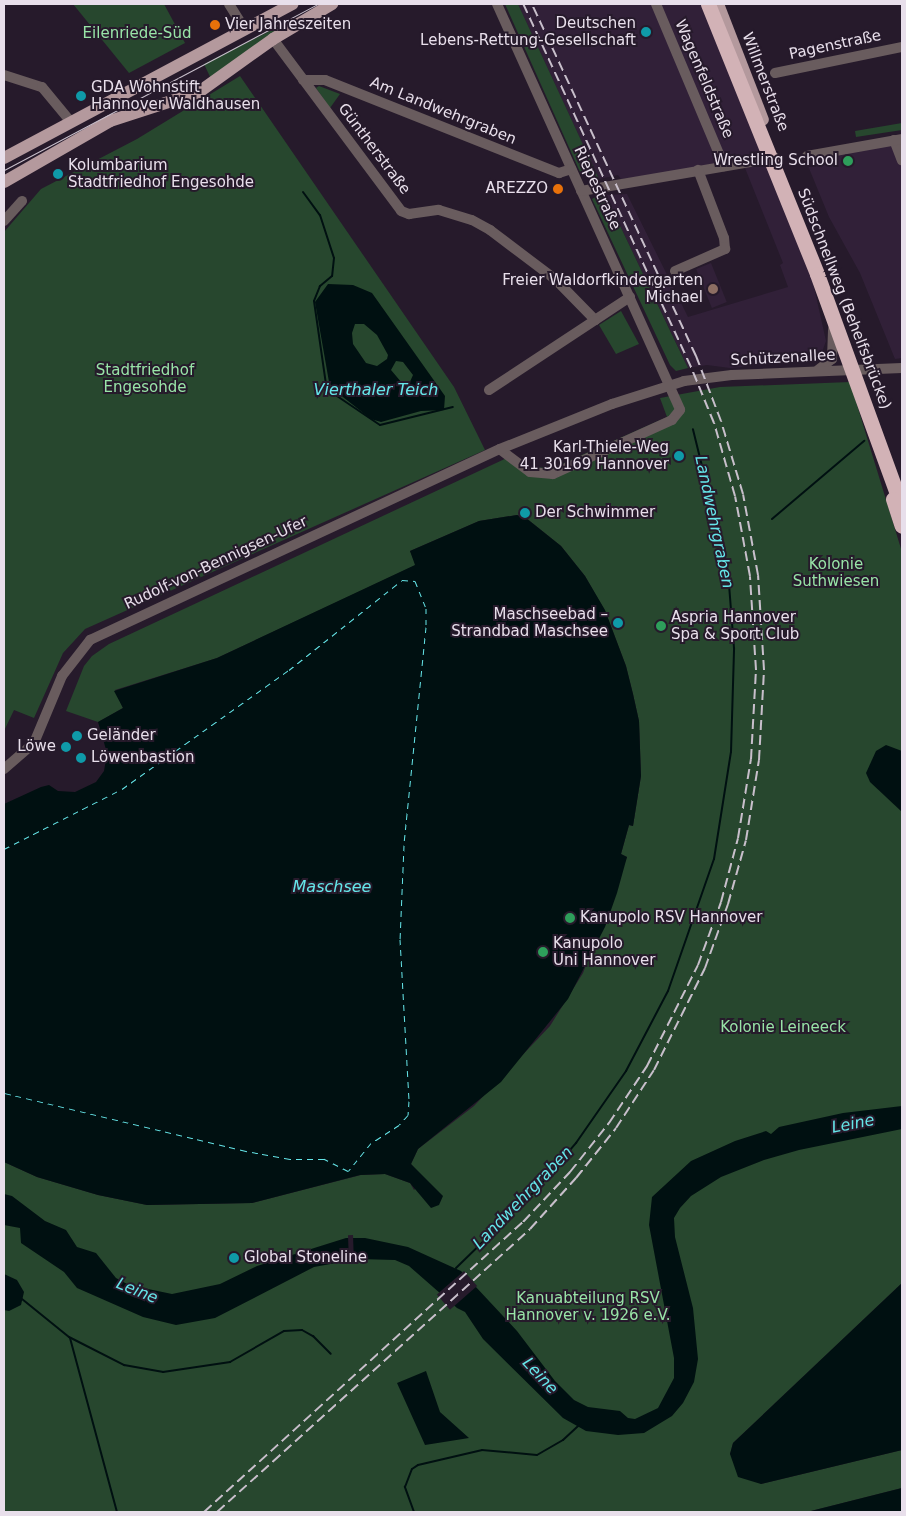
<!DOCTYPE html>
<html>
<head>
<meta charset="utf-8">
<style>
  body { margin:0 }
  #map { position:relative; width:906px; height:1516px; overflow:hidden; background:#261a2b; font-family:"DejaVu Sans",sans-serif }
  div>[style] { position:absolute }
  .built>* { inset:0; background:#312038; transform-origin:0 0 }
  .green>* { inset:0; background:#27472e }
  .water>* { inset:0; background:#001011 }
  .pier>* { inset:0; background:#261a2b; transform-origin:0 0 }
  .stream>* { height:2px; margin:-1px; padding:0 1px; transform-origin:1px; border-radius:1px; background:#001011 }
  .ferry>* { height:1px; margin-top:-0.5px; transform-origin:0; background:repeating-linear-gradient(90deg,#65e6e9 0 6px,transparent 0 11px) }
  .minor>* { height:10px; margin:-5px; padding:0 5px; transform-origin:5px; border-radius:5px; background:#695c5e }
  .major>* { height:12px; margin:-6px; padding:0 6px; transform-origin:6px; border-radius:6px; background:#b4999d }
  .highway>* { height:15px; margin:-7.5px; padding:0 7.5px; transform-origin:7.5px; border-radius:7.5px; background:#d2b2b6 }
  .tram>* { height:1px; margin:-0.5px; padding:0 0.5px; transform-origin:0.5px; border-radius:0.5px; background:#c8bfcb }
  .rail>* { height:2px; margin-top:-1px; transform-origin:0; background:repeating-linear-gradient(90deg,#c8bfcb 0 10px,transparent 0 15px) }
  .dots>* { width:14px; height:14px; translate:-50% -50%; box-sizing:border-box; border:2px solid #261a2b; border-radius:50% }
  span { translate:-50% -50%; white-space:nowrap; text-align:center; line-height:1.15; -webkit-text-stroke:4px #261a2b; paint-order:stroke }
  .poi-label { font-size:15px; color:#e8dfeb }
  .right { translate:-100% -50%; text-align:right }
  .left { translate:0 -50%; text-align:left }
  .park-label { font-size:15px; color:#98e4a7 }
  .street-label { font-size:15px; color:#e8dfeb }
  .water-label { font-size:16px; color:#65e6e9; font-style:italic }
  .frame { position:absolute; inset:0; border:5px solid #e8dfeb; pointer-events:none }
</style>
</head>
<body>
<div id="map">
  <div class="built">
    <div style="clip-path:polygon(518px 4px,718px 4px,810px 269px,826px 341px,819px 360px,730px 368px,707px 365px,688px 368px,604px 192px,608px 195px,627px 194px,688px 317px,788px 287px,780px 265px,783px 263px,743px 163px,621px 179px,618px 175px,599px 179px)"></div>
    <div style="clip-path:polygon(894px 140px,902px 161px,902px 358px,895px 359px,860px 273px,829px 217px,804px 156px)"></div>
    <div style="left:711px;top:263px;width:42px;height:16px;rotate:68deg"></div>
  </div>
  <div class="green">
    <div style="clip-path:polygon(73px 4px,164px 4px,185px 43px,129px 73px)"></div>
    <div style="clip-path:polygon(505px 4px,518px 4px,599px 179px,591px 180px,580px 172px)"></div>
    <div style="clip-path:polygon(286px 23px,287px 25px,212px 81px,204px 64px)"></div>
    <div style="clip-path:polygon(240px 76px,454px 387px,485px 450px,85px 629px,63px 653px,34px 718px,14px 710px,4px 731px,4px 232px,41px 189px,137px 139px)"></div>
    <div style="clip-path:polygon(319px 86px,340px 94px,330px 108px,316px 88px)"></div>
    <div style="clip-path:polygon(902px 123px,902px 130px,856px 137px,855px 131px)"></div>
    <div style="clip-path:polygon(604px 192px,674px 339px,688px 368px,676px 371px,670px 365px,592px 199px)"></div>
    <div style="clip-path:polygon(621px 311px,639px 344px,616px 354px,599px 325px)"></div>
    <div style="clip-path:polygon(850px 382px,902px 552px,902px 1283px,733px 1443px,730px 1454px,761px 1484px,902px 1450px,902px 1488px,807px 1512px,4px 1512px,4px 1162px,37px 1177px,98px 1195px,147px 1205px,252px 1203px,361px 1175px,385px 1174px,410px 1183px,414px 1190px,425px 1180px,411px 1164px,418px 1149px,474px 1106px,550px 1026px,583px 973px,627px 857px,621px 854px,629px 825px,633px 826px,641px 776px,639px 721px,633px 694px,626px 666px,605px 611px,585px 576px,561px 546px,526px 518px,517px 515px,479px 521px,410px 551px,416px 565px,217px 658px,115px 690px,123px 708px,98px 722px,66px 711px,84px 666px,92px 656px,109px 644px,511px 456px,534px 468px,557px 466px,667px 417px,660px 398px,720px 387px)"></div>
  </div>
  <div class="water">
    <div style="clip-path:polygon(evenodd,328px 284px,353px 285px,372px 293px,445px 396px,444px 410px,421px 411px,381px 422px,371px 419px,334px 390px,329px 382px,315px 302px,328px 284px,355px 324px,364px 324px,377px 335px,388px 355px,387px 359px,377px 366px,366px 363px,353px 344px,352px 333px,355px 324px,328px 284px,396px 361px,403px 362px,413px 375px,409px 384px,402px 383px,391px 370px,396px 361px)"></div>
    <div style="clip-path:polygon(517px 515px,526px 518px,561px 546px,585px 576px,605px 610px,626px 666px,633px 694px,639px 721px,641px 776px,633px 826px,629px 825px,621px 854px,627px 857px,617px 893px,605px 927px,568px 999px,501px 1082px,418px 1149px,411px 1164px,443px 1196px,439px 1205px,431px 1208px,410px 1183px,385px 1174px,360px 1175px,252px 1203px,147px 1205px,98px 1195px,37px 1177px,4px 1162px,4px 804px,41px 787px,49px 785px,58px 791px,75px 792px,96px 782px,104px 771px,107px 753px,98px 722px,123px 708px,114px 691px,217px 658px,415px 565px,410px 551px,479px 521px)"></div>
    <div style="clip-path:polygon(886px 745px,902px 751px,902px 812px,870px 782px,866px 773px,876px 751px)"></div>
    <div style="clip-path:polygon(902px 1106px,902px 1129px,799px 1150px,764px 1160px,721px 1177px,691px 1196px,680px 1208px,674px 1218px,675px 1237px,693px 1308px,698px 1359px,694px 1382px,683px 1403px,672px 1416px,644px 1433px,618px 1435px,586px 1431px,563px 1418px,483px 1339px,465px 1312px,457px 1308px,409px 1266px,395px 1260px,358px 1259px,314px 1267px,215px 1318px,176px 1325px,143px 1317px,77px 1288px,64px 1272px,21px 1243px,20px 1228px,4px 1225px,4px 1194px,12px 1196px,45px 1221px,66px 1230px,77px 1247px,96px 1253px,116px 1278px,129px 1285px,172px 1294px,220px 1284px,257px 1266px,346px 1238px,365px 1238px,408px 1247px,461px 1271px,517px 1331px,555px 1381px,574px 1400px,588px 1407px,620px 1411px,628px 1418px,635px 1419px,658px 1408px,674px 1378px,674px 1358px,649px 1225px,652px 1197px,691px 1161px,735px 1141px,766px 1131px,771px 1134px,779px 1127px,843px 1113px)"></div>
    <div style="clip-path:polygon(4px 1274px,17px 1280px,24px 1292px,21px 1305px,9px 1311px,4px 1310px)"></div>
    <div style="clip-path:polygon(902px 1283px,902px 1450px,761px 1484px,738px 1477px,730px 1454px,733px 1443px)"></div>
    <div style="clip-path:polygon(426px 1371px,440px 1412px,469px 1438px,425px 1445px,397px 1383px)"></div>
    <div style="clip-path:polygon(902px 1488px,902px 1512px,807px 1512px)"></div>
  </div>
  <div class="pier">
    <div style="left:353px;top:1235px;width:27px;height:5px;rotate:88deg"></div>
    <div style="left:464px;top:1271px;width:20px;height:36px;rotate:49deg"></div>
  </div>
  <div class="stream">
    <div style="left:303px;top:192px;width:29px;rotate:54deg"></div>
    <div style="left:320px;top:215px;width:45px;rotate:72deg"></div>
    <div style="left:334px;top:258px;width:18px;rotate:96deg"></div>
    <div style="left:332px;top:276px;width:16px;rotate:140deg"></div>
    <div style="left:320px;top:286px;width:16px;rotate:112deg"></div>
    <div style="left:314px;top:301px;width:84px;rotate:81.8deg"></div>
    <div style="left:326px;top:384px;width:9px;rotate:58deg"></div>
    <div style="left:331px;top:392px;width:59px;rotate:34deg"></div>
    <div style="left:380px;top:425px;width:75px;rotate:-13.9deg"></div>
    <div style="left:772px;top:519px;width:121px;rotate:-40.3deg"></div>
    <div style="left:456px;top:1268px;width:109px;rotate:-44.3deg"></div>
    <div style="left:534px;top:1192px;width:65px;rotate:-49.4deg"></div>
    <div style="left:576px;top:1143px;width:88px;rotate:-55.2deg"></div>
    <div style="left:626px;top:1071px;width:90px;rotate:-62.3deg"></div>
    <div style="left:668px;top:991px;width:140px;rotate:-70.8deg"></div>
    <div style="left:714px;top:859px;width:108px;rotate:-81deg"></div>
    <div style="left:731px;top:752px;width:104px;rotate:-88.3deg"></div>
    <div style="left:734px;top:648px;width:76px;rotate:-94.5deg"></div>
    <div style="left:728px;top:572px;width:147px;rotate:-103.8deg"></div>
    <div style="left:22px;top:1299px;width:60px;rotate:39deg"></div>
    <div style="left:69px;top:1337px;width:62px;rotate:27deg"></div>
    <div style="left:124px;top:1365px;width:40px;rotate:10deg"></div>
    <div style="left:163px;top:1372px;width:68px;rotate:-8.5deg"></div>
    <div style="left:230px;top:1362px;width:62px;rotate:-29.9deg"></div>
    <div style="left:284px;top:1331px;width:18px;rotate:-3deg"></div>
    <div style="left:302px;top:1330px;width:13px;rotate:29deg"></div>
    <div style="left:313px;top:1336px;width:25px;rotate:45deg"></div>
    <div style="left:70px;top:1338px;width:180px;rotate:74.9deg"></div>
    <div style="left:414px;top:1512px;width:27px;rotate:-110deg"></div>
    <div style="left:405px;top:1487px;width:19px;rotate:-69deg"></div>
    <div style="left:412px;top:1469px;width:7px;rotate:-34deg"></div>
    <div style="left:418px;top:1465px;width:66px;rotate:-13.2deg"></div>
    <div style="left:482px;top:1450px;width:55px;rotate:5.2deg"></div>
    <div style="left:537px;top:1455px;width:30px;rotate:-30deg"></div>
    <div style="left:563px;top:1440px;width:21px;rotate:-43deg"></div>
  </div>
  <div class="ferry">
    <div style="left:4px;top:849px;width:132px;rotate:-27deg"></div>
    <div style="left:122px;top:789px;width:205px;rotate:-35.5deg"></div>
    <div style="left:289px;top:670px;width:144px;rotate:-38.5deg"></div>
    <div style="left:402px;top:580px;width:13px;rotate:4deg"></div>
    <div style="left:415px;top:581px;width:29px;rotate:68deg"></div>
    <div style="left:426px;top:608px;width:19px;rotate:90deg"></div>
    <div style="left:426px;top:627px;width:219px;rotate:95.8deg"></div>
    <div style="left:404px;top:845px;width:94px;rotate:92.4deg"></div>
    <div style="left:400px;top:939px;width:162px;rotate:86.8deg"></div>
    <div style="left:409px;top:1101px;width:14px;rotate:94deg"></div>
    <div style="left:408px;top:1115px;width:13px;rotate:132deg"></div>
    <div style="left:399px;top:1125px;width:33px;rotate:147deg"></div>
    <div style="left:371px;top:1143px;width:36px;rotate:129deg"></div>
    <div style="left:348px;top:1171px;width:27px;rotate:-153deg"></div>
    <div style="left:324px;top:1159px;width:34px;rotate:180deg"></div>
    <div style="left:290px;top:1159px;width:45px;rotate:-169.7deg"></div>
    <div style="left:246px;top:1151px;width:249px;rotate:-166.5deg"></div>
  </div>
  <div class="minor">
    <div style="left:229px;top:4px;width:28px;rotate:58deg"></div>
    <div style="left:497px;top:4px;width:445px;rotate:65.7deg"></div>
    <div style="left:680px;top:410px;width:13px;rotate:129deg"></div>
    <div style="left:672px;top:420px;width:131px;rotate:155.6deg"></div>
    <div style="left:553px;top:474px;width:23px;rotate:-175deg"></div>
    <div style="left:530px;top:472px;width:38px;rotate:-143deg"></div>
    <div style="left:656px;top:4px;width:176px;rotate:67.2deg"></div>
    <div style="left:273px;top:39px;width:214px;rotate:53.3deg"></div>
    <div style="left:401px;top:211px;width:9px;rotate:21deg"></div>
    <div style="left:409px;top:214px;width:30px;rotate:-8deg"></div>
    <div style="left:439px;top:210px;width:34px;rotate:17deg"></div>
    <div style="left:472px;top:220px;width:21px;rotate:29deg"></div>
    <div style="left:490px;top:230px;width:83px;rotate:37.1deg"></div>
    <div style="left:556px;top:280px;width:56px;rotate:45.7deg"></div>
    <div style="left:595px;top:320px;width:42px;rotate:-33.3deg"></div>
    <div style="left:775px;top:73px;width:130px;rotate:-11.6deg"></div>
    <div style="left:4px;top:75px;width:40px;rotate:18deg"></div>
    <div style="left:42px;top:87px;width:45px;rotate:50.4deg"></div>
    <div style="left:303px;top:80px;width:22px"></div>
    <div style="left:325px;top:80px;width:252px;rotate:21.7deg"></div>
    <div style="left:559px;top:173px;width:13px;rotate:-18deg"></div>
    <div style="left:894px;top:140px;width:22px;rotate:69deg"></div>
    <div style="left:807px;top:156px;width:97px;rotate:-10.1deg"></div>
    <div style="left:581px;top:191px;width:197px;rotate:-9.7deg"></div>
    <div style="left:4px;top:221px;width:27px;rotate:-48deg"></div>
    <div style="left:675px;top:271px;width:55px;rotate:-23.7deg"></div>
    <div style="left:725px;top:249px;width:11px;rotate:-95deg"></div>
    <div style="left:724px;top:238px;width:73px;rotate:-110.9deg"></div>
    <div style="left:818px;top:370px;width:18px;rotate:-38deg"></div>
    <div style="left:832px;top:359px;width:30px;rotate:-88deg"></div>
    <div style="left:489px;top:390px;width:127px;rotate:-33.4deg"></div>
    <div style="left:4px;top:769px;width:40px;rotate:-41deg"></div>
    <div style="left:34px;top:743px;width:73px;rotate:-67.3deg"></div>
    <div style="left:62px;top:676px;width:46px;rotate:-52.1deg"></div>
    <div style="left:90px;top:640px;width:452px;rotate:-25deg"></div>
    <div style="left:500px;top:449px;width:121px;rotate:-21.9deg"></div>
    <div style="left:612px;top:404px;width:76px;rotate:-17.7deg"></div>
    <div style="left:684px;top:381px;width:48px;rotate:-7.1deg"></div>
    <div style="left:732px;top:375px;width:170px;rotate:-2.4deg"></div>
  </div>
  <div class="major">
    <div style="left:718px;top:4px;width:124px;rotate:68.8deg"></div>
    <div style="left:4px;top:158px;width:327px;rotate:-28.1deg"></div>
    <div style="left:4px;top:182px;width:122px;rotate:-29.9deg"></div>
    <div style="left:110px;top:121px;width:94px;rotate:-18deg"></div>
    <div style="left:199px;top:92px;width:91px;rotate:-35.6deg"></div>
    <div style="left:273px;top:39px;width:69px;rotate:-30.7deg"></div>
  </div>
  <div class="highway">
    <div style="left:708px;top:4px;width:291px;rotate:68deg"></div>
    <div style="left:817px;top:274px;width:248px;rotate:70deg"></div>
    <div style="left:893px;top:499px;width:28px;rotate:72deg"></div>
  </div>
  <div class="tram">
    <div style="left:4px;top:170px;width:354px;rotate:-27.9deg"></div>
  </div>
  <div class="rail">
    <div style="left:204px;top:1512px;width:431px;rotate:-42.3deg"></div>
    <div style="left:523px;top:1222px;width:69px;rotate:-46.8deg"></div>
    <div style="left:570px;top:1172px;width:63px;rotate:-51.5deg"></div>
    <div style="left:609px;top:1123px;width:69px;rotate:-56.3deg"></div>
    <div style="left:647px;top:1066px;width:113px;rotate:-63.2deg"></div>
    <div style="left:698px;top:965px;width:67px;rotate:-69.9deg"></div>
    <div style="left:721px;top:902px;width:66px;rotate:-75.1deg"></div>
    <div style="left:738px;top:838px;width:80px;rotate:-80.7deg"></div>
    <div style="left:751px;top:759px;width:89px;rotate:-86.8deg"></div>
    <div style="left:756px;top:670px;width:94px;rotate:-93.7deg"></div>
    <div style="left:750px;top:576px;width:81px;rotate:-100.6deg"></div>
    <div style="left:735px;top:496px;width:76px;rotate:-106deg"></div>
    <div style="left:714px;top:423px;width:61px;rotate:-112.3deg"></div>
    <div style="left:691px;top:367px;width:400px;rotate:-114.8deg"></div>
    <div style="left:217px;top:1512px;width:422px;rotate:-42.1deg"></div>
    <div style="left:530px;top:1229px;width:69px;rotate:-48deg"></div>
    <div style="left:576px;top:1178px;width:64px;rotate:-51.3deg"></div>
    <div style="left:616px;top:1128px;width:69px;rotate:-56.8deg"></div>
    <div style="left:654px;top:1070px;width:114px;rotate:-63.4deg"></div>
    <div style="left:705px;top:968px;width:68px;rotate:-70.2deg"></div>
    <div style="left:728px;top:904px;width:66px;rotate:-74.3deg"></div>
    <div style="left:746px;top:840px;width:81px;rotate:-80.8deg"></div>
    <div style="left:759px;top:760px;width:90px;rotate:-86.8deg"></div>
    <div style="left:764px;top:670px;width:95px;rotate:-93.6deg"></div>
    <div style="left:758px;top:575px;width:82px;rotate:-100.5deg"></div>
    <div style="left:743px;top:494px;width:76px;rotate:-106.8deg"></div>
    <div style="left:721px;top:421px;width:70px;rotate:-111deg"></div>
    <div style="left:696px;top:356px;width:388px;rotate:-115deg"></div>
  </div>
  <div class="dots">
    <div style="left:215px;top:25px;background:#e8710a"></div>
    <div style="left:646px;top:32px;background:#0f9aa8"></div>
    <div style="left:81px;top:96px;background:#0f9aa8"></div>
    <div style="left:848px;top:161px;background:#2e9e5b"></div>
    <div style="left:58px;top:174px;background:#0f9aa8"></div>
    <div style="left:558px;top:189px;background:#e8710a"></div>
    <div style="left:713px;top:289px;background:#8d6e63"></div>
    <div style="left:679px;top:456px;background:#0f9aa8"></div>
    <div style="left:525px;top:513px;background:#0f9aa8"></div>
    <div style="left:618px;top:623px;background:#0f9aa8"></div>
    <div style="left:661px;top:626px;background:#2e9e5b"></div>
    <div style="left:77px;top:736px;background:#0f9aa8"></div>
    <div style="left:66px;top:747px;background:#0f9aa8"></div>
    <div style="left:81px;top:758px;background:#0f9aa8"></div>
    <div style="left:570px;top:918px;background:#2e9e5b"></div>
    <div style="left:543px;top:952px;background:#2e9e5b"></div>
    <div style="left:234px;top:1258px;background:#0f9aa8"></div>
  </div>
  <div class="poi-label">
    <span class="right" style="left:636px;top:32px">Deutschen<br>Lebens-Rettung-Gesellschaft</span>
    <span class="left" style="left:225px;top:25px">Vier Jahreszeiten</span>
    <span class="left" style="left:91px;top:96px">GDA Wohnstift<br>Hannover Waldhausen</span>
    <span class="right" style="left:838px;top:161px">Wrestling School</span>
    <span class="left" style="left:68px;top:174px">Kolumbarium<br>Stadtfriedhof Engesohde</span>
    <span class="right" style="left:548px;top:189px">AREZZO</span>
    <span class="right" style="left:703px;top:289px">Freier Waldorfkindergarten<br>Michael</span>
    <span class="right" style="left:669px;top:456px">Karl-Thiele-Weg<br>41 30169 Hannover</span>
    <span class="left" style="left:535px;top:513px">Der Schwimmer</span>
    <span class="right" style="left:608px;top:623px">Maschseebad –<br>Strandbad Maschsee</span>
    <span class="left" style="left:671px;top:626px">Aspria Hannover<br>Spa &amp; Sport Club</span>
    <span class="left" style="left:87px;top:736px">Geländer</span>
    <span class="right" style="left:56px;top:747px">Löwe</span>
    <span class="left" style="left:91px;top:758px">Löwenbastion</span>
    <span class="left" style="left:580px;top:918px">Kanupolo RSV Hannover</span>
    <span class="left" style="left:553px;top:952px">Kanupolo<br>Uni Hannover</span>
    <span class="left" style="left:244px;top:1258px">Global Stoneline</span>
  </div>
  <div class="park-label">
    <span style="left:137px;top:34px">Eilenriede-Süd</span>
    <span style="left:145px;top:379px">Stadtfriedhof<br>Engesohde</span>
    <span style="left:836px;top:573px">Kolonie<br>Suthwiesen</span>
    <span style="left:783px;top:1028px">Kolonie Leineeck</span>
    <span style="left:588px;top:1307px">Kanuabteilung RSV<br>Hannover v. 1926 e.V.</span>
  </div>
  <div class="street-label">
    <span style="left:835px;top:45px;rotate:-12deg">Pagenstraße</span>
    <span style="left:704px;top:79px;rotate:67deg">Wagenfeldstraße</span>
    <span style="left:765px;top:82px;rotate:69deg">Willmerstraße</span>
    <span style="left:443px;top:111px;rotate:22deg">Am Landwehrgraben</span>
    <span style="left:374px;top:149px;rotate:53deg">Güntherstraße</span>
    <span style="left:597px;top:188px;rotate:65deg">Riepestraße</span>
    <span style="left:844px;top:299px;rotate:69deg">Südschnellweg (Behelfsbrücke)</span>
    <span style="left:783px;top:358px;rotate:-3deg">Schützenallee</span>
    <span style="left:216px;top:563px;rotate:-25deg">Rudolf-von-Bennigsen-Ufer</span>
  </div>
  <div class="water-label">
    <span style="left:376px;top:390px">Vierthaler Teich</span>
    <span style="left:714px;top:522px;rotate:78deg">Landwehrgraben</span>
    <span style="left:332px;top:887px">Maschsee</span>
    <span style="left:853px;top:1124px;rotate:-11deg">Leine</span>
    <span style="left:523px;top:1198px;rotate:-46deg">Landwehrgraben</span>
    <span style="left:137px;top:1291px;rotate:22deg">Leine</span>
    <span style="left:540px;top:1376px;rotate:47deg">Leine</span>
  </div>
  <div class="frame"></div>
</div>
</body>
</html>
